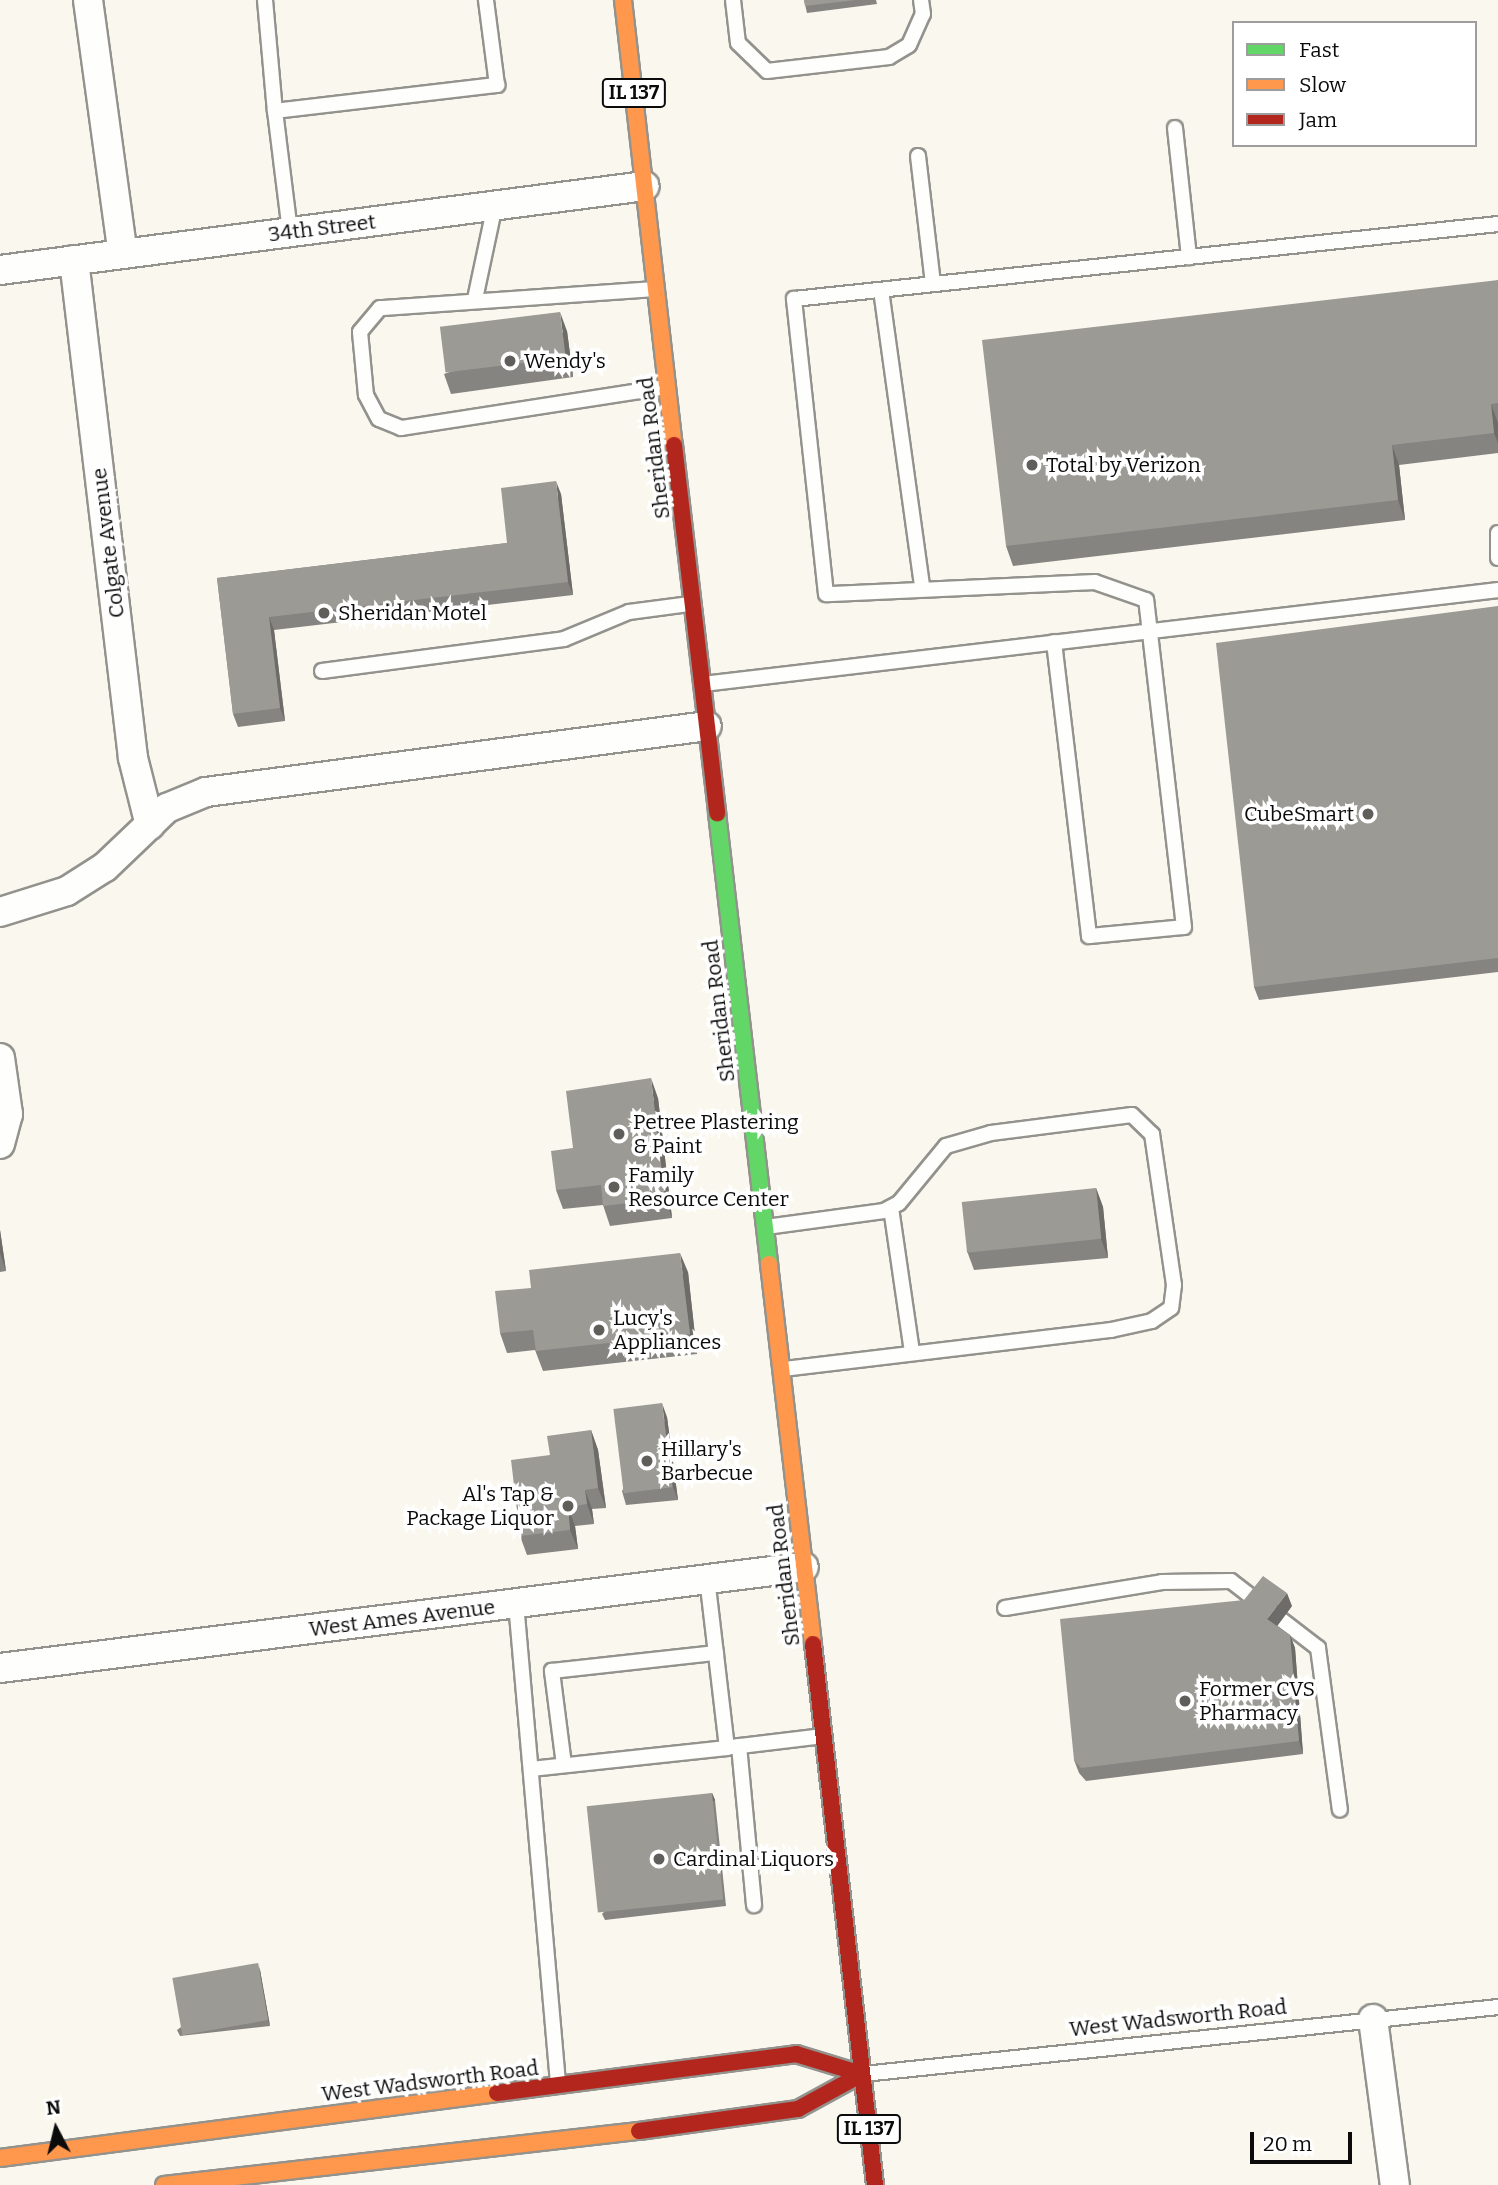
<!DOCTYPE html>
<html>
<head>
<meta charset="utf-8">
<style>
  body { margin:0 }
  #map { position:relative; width:1498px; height:2185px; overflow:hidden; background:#faf8ee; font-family:Bitter,serif }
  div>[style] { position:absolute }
  .roads { filter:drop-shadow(2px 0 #93928d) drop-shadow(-2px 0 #93928d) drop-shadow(0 2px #93928d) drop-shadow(0 -2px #93928d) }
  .lane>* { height:14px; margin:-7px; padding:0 7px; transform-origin:7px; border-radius:7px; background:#fefefc }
  .street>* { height:28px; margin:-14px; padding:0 14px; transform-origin:14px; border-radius:14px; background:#fefefc }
  .fast>* { height:16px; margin:-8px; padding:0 8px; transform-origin:8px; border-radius:8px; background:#63d668 }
  .slow>* { height:16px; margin:-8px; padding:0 8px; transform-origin:8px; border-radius:8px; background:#ff974d }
  .jam>* { height:16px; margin:-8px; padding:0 8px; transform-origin:8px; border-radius:8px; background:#b3261e }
  .wall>* { inset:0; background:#868480 }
  .shaded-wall>* { inset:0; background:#6d6c68; transform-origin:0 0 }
  .building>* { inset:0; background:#9c9a95; transform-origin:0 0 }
  .dots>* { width:19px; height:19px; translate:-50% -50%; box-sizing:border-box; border:4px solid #fff; border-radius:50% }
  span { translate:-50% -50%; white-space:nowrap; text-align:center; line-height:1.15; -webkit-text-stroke:7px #fff; paint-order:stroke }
  .shield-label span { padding:2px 5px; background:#fff; border:2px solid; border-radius:5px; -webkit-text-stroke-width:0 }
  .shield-label { font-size:19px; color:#0b0b0b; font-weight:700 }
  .street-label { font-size:21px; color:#0b0b0b }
  .poi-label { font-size:21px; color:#0b0b0b }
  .left { translate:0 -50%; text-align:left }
  .right { translate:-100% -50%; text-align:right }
  .legend { position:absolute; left:1232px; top:21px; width:245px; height:126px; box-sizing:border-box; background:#fff; border:2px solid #9d9d9d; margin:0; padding:9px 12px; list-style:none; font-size:21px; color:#0b0b0b }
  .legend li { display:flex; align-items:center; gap:14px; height:35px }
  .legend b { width:35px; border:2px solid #9d9d9d }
  .north { position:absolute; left:21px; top:2094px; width:70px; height:70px; -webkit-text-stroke:5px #fff; paint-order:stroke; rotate:353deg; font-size:19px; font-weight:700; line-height:28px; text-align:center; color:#0b0b0b }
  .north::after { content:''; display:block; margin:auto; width:24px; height:32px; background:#0b0b0b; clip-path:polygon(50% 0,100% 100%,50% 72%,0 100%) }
  .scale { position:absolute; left:1250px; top:2132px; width:102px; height:32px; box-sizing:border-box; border:4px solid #0b0b0b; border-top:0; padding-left:9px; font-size:21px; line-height:24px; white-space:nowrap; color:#0b0b0b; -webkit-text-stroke:5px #fff; paint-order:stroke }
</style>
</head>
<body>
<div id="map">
  <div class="roads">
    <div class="lane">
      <div style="left:265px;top:0;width:111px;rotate:84.9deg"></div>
      <div style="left:275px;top:111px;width:224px;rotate:-6.7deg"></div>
      <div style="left:497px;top:85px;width:86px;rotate:-97.4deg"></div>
      <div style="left:733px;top:0;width:43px;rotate:83.4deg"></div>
      <div style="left:738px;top:43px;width:40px;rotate:44deg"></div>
      <div style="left:767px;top:71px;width:123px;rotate:-6.5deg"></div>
      <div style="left:889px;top:57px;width:23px;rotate:-31deg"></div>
      <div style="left:909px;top:45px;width:34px;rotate:-66deg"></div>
      <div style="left:923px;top:14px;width:14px;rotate:-98deg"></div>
      <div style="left:275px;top:111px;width:122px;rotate:82.9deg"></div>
      <div style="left:1175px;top:128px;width:130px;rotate:83.8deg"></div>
      <div style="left:918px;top:156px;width:129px;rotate:83.3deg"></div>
      <div style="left:655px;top:289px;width:276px;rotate:176deg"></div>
      <div style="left:380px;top:308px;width:31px;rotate:130deg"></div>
      <div style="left:360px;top:332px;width:63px;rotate:84.6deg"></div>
      <div style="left:366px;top:395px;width:27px;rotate:62deg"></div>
      <div style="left:379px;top:419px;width:24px;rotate:22deg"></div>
      <div style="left:401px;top:428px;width:269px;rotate:-8.8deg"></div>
      <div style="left:881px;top:290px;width:300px;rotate:82.1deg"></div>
      <div style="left:475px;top:299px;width:96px;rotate:-78deg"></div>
      <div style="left:1498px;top:533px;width:25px;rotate:90deg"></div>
      <div style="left:1054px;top:642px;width:296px;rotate:83.2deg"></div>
      <div style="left:1089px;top:936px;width:95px;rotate:-5.4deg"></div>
      <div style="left:1184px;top:927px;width:329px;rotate:-96.6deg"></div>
      <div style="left:1146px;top:600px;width:54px;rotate:-160.6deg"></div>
      <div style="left:1095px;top:582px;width:269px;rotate:177.4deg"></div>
      <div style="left:826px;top:594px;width:297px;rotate:-96.2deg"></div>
      <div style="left:794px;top:299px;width:708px;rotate:-6.08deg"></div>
      <div style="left:322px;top:671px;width:244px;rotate:-7.5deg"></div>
      <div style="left:564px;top:639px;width:70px;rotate:-22.6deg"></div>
      <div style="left:629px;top:612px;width:62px;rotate:-7.5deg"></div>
      <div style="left:703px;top:684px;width:801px;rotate:-6.74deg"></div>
      <div style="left:891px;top:1208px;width:146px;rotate:81.7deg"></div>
      <div style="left:766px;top:1227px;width:119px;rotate:-7.7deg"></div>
      <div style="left:884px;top:1211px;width:17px;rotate:-28deg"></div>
      <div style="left:899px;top:1203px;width:74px;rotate:-50.5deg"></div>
      <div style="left:946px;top:1146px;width:47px;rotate:-16.1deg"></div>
      <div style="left:991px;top:1133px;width:142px;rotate:-7.3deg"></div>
      <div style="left:1132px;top:1115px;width:28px;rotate:44deg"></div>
      <div style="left:1152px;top:1134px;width:153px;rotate:81.7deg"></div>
      <div style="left:1174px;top:1285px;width:23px;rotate:97deg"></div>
      <div style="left:1171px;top:1308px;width:23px;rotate:146deg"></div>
      <div style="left:1152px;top:1321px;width:42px;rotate:167.6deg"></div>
      <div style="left:1111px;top:1330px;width:330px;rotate:173.2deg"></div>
      <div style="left:516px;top:1603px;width:483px;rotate:85deg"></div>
      <div style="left:1005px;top:1608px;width:159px;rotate:-9.4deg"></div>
      <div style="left:1162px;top:1582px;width:69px;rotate:-0.8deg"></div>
      <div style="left:1231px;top:1581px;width:110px;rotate:37.6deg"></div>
      <div style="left:1318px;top:1648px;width:163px;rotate:82.3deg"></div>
      <div style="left:739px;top:1746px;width:160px;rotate:84.6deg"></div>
      <div style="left:732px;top:1747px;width:92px;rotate:-6.9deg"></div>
      <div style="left:564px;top:1765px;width:95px;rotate:-97.3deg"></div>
      <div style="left:552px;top:1671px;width:165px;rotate:-6.3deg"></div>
      <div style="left:531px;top:1769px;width:197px;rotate:-6.1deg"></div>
      <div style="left:727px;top:1748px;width:170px;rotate:-96.7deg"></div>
      <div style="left:864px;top:2074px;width:638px;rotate:-6.03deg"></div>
    </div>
    <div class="street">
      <div style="left:88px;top:0;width:256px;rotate:82.2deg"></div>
      <div style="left:74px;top:260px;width:501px;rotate:83.24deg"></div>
      <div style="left:133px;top:758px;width:69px;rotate:75.8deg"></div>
      <div style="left:0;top:270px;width:650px;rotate:-7.42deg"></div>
      <div style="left:0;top:912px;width:70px;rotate:-17.4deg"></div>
      <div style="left:67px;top:891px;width:45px;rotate:-32.3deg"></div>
      <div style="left:105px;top:867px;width:86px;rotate:-43.6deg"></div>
      <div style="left:167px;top:808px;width:42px;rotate:-22.3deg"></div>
      <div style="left:206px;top:792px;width:505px;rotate:-7.5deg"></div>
      <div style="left:0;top:1058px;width:57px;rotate:81.9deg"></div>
      <div style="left:8px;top:1114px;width:31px;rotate:105deg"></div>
      <div style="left:0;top:1668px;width:810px;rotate:-7.16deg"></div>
      <div style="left:1373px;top:2019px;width:167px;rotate:82.5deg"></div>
    </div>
    <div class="fast">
      <div style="left:717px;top:813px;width:454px;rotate:83.4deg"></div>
    </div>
    <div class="slow">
      <div style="left:623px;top:0;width:448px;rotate:83.5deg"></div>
      <div style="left:769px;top:1264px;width:383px;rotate:83.4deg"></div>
      <div style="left:0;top:2158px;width:501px;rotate:-7.45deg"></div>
      <div style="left:164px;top:2185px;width:478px;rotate:-6.5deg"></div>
    </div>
    <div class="jam">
      <div style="left:674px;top:445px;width:371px;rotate:83.3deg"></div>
      <div style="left:813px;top:1644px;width:545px;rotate:83.46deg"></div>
      <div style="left:497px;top:2093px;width:302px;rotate:-7.4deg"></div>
      <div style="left:796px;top:2054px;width:69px;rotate:16.9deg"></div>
      <div style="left:639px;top:2131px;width:161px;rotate:-7.9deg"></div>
      <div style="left:798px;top:2109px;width:73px;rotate:-28.7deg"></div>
    </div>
  </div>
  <div class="wall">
    <div style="clip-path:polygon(804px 0,876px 0,877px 4px,807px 13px)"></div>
    <div style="clip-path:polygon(1498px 280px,1498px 453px,1399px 465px,1405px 520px,1013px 566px,1006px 546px)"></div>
    <div style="clip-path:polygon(567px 331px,573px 377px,451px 394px,444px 374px)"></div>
    <div style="clip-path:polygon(561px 494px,573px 595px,274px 630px,285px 721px,238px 727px,233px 714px,217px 578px,507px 543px)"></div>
    <div style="clip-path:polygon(1498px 606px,1498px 972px,1259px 1000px,1254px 987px)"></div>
    <div style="clip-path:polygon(658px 1098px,672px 1218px,610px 1226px,603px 1205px,563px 1209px,556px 1190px,573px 1148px)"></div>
    <div style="clip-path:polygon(1096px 1188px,1103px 1207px,1108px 1258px,974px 1270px,967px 1251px)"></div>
    <div style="clip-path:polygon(0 1230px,6px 1271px,0 1272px)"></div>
    <div style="clip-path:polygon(688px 1272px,697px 1354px,543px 1371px,535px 1350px,507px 1353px,500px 1333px)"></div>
    <div style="clip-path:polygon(667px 1417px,678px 1500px,626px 1505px,622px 1491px)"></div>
    <div style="clip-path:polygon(591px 1430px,598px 1450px,606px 1508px,592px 1509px,594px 1524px,575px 1526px,578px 1549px,527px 1555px,520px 1536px,550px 1455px)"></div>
    <div style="clip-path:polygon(1292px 1606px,1277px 1626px,1290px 1635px,1295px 1648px,1303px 1754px,1086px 1781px,1079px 1773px,1074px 1760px)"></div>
    <div style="clip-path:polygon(712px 1793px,715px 1800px,726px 1906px,605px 1920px,602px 1914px)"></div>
    <div style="clip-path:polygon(260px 1970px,270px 2026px,180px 2036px,177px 2030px)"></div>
  </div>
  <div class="shaded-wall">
    <div style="clip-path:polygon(560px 312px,567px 331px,573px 377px,566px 358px)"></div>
    <div style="clip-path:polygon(1491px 404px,1498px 423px,1498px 443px,1494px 433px)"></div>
    <div style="clip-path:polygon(1392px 445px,1399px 465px,1405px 520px,1398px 500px)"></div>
    <div style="clip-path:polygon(556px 481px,561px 494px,573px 595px,568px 582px)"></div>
    <div style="clip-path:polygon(269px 617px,274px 630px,285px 721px,280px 708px)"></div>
    <div style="clip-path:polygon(651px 1078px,658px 1098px,672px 1218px,665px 1199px)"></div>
    <div style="clip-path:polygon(1096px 1188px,1103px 1207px,1108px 1258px,1101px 1239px)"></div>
    <div style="clip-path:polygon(0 1230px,6px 1271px,0 1253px)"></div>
    <div style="clip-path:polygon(680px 1253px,688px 1272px,697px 1354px,690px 1334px)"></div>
    <div style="clip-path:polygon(662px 1403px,667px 1417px,678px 1500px,673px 1487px)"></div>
    <div style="clip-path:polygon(591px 1430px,598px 1450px,606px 1508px,598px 1488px)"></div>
    <div style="clip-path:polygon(585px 1490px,592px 1509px,594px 1524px,587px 1504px)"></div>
    <div style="clip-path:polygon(568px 1507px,575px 1526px,578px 1549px,570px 1530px)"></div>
    <div style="clip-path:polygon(1287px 1593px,1292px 1606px,1272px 1633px,1267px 1619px)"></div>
    <div style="clip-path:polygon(1290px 1635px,1295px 1648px,1303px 1754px,1299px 1741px)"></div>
    <div style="left:712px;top:1793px;width:8px;height:107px;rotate:67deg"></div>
    <div style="clip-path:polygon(258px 1963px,260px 1970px,270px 2026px,268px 2020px)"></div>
  </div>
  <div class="building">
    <div style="clip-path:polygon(804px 0,856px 0,805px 6px)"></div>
    <div style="clip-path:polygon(1498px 280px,1498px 403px,1491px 404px,1494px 433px,1392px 445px,1398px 500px,1006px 546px,982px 340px)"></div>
    <div style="left:560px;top:312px;width:46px;height:121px;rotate:83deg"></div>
    <div style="clip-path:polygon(556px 481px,568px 582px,269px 617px,280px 708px,233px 714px,217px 578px,507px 543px,501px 488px)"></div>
    <div style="clip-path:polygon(1498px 606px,1498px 958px,1254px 987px,1216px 643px)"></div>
    <div style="clip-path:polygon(651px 1078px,665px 1199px,603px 1206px,601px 1185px,556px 1190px,551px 1151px,573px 1148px,566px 1091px)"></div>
    <div style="left:1096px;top:1188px;width:51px;height:135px;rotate:84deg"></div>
    <div style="clip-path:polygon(680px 1253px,690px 1334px,536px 1351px,533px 1330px,500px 1333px,495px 1291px,531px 1288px,529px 1270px)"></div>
    <div style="left:662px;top:1403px;width:85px;height:49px;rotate:83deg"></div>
    <div style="clip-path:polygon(591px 1430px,598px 1488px,585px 1490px,587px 1504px,568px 1507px,570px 1530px,520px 1536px,511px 1460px,550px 1455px,547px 1436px)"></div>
    <div style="clip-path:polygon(1263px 1576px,1287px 1593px,1267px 1619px,1290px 1635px,1299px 1741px,1081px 1768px,1074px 1760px,1060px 1619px,1244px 1600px)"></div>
    <div style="left:712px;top:1793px;width:107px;height:126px;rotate:84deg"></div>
    <div style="left:258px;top:1963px;width:58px;height:87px;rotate:80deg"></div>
  </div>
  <div class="dots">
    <div style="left:510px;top:361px;background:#5f5e5a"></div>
    <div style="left:1032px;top:465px;background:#5f5e5a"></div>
    <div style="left:324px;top:613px;background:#5f5e5a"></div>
    <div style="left:1368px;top:814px;background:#5f5e5a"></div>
    <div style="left:619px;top:1134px;background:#5f5e5a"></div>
    <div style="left:614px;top:1187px;background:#5f5e5a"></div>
    <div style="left:599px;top:1330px;background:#5f5e5a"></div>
    <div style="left:647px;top:1461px;background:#5f5e5a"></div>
    <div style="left:568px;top:1506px;background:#5f5e5a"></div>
    <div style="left:1185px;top:1701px;background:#5f5e5a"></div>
    <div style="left:659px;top:1859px;background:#5f5e5a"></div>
  </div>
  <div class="shield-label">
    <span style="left:634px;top:93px">IL 137</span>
    <span style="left:869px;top:2129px">IL 137</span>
  </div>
  <div class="street-label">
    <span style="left:322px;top:228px;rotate:-7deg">34th Street</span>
    <span style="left:654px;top:448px;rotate:-97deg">Sheridan Road</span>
    <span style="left:108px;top:543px;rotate:-97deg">Colgate Avenue</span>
    <span style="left:719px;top:1011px;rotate:-97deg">Sheridan Road</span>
    <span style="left:784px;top:1575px;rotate:-97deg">Sheridan Road</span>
    <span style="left:402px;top:1618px;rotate:-7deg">West Ames Avenue</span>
    <span style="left:1178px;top:2018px;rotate:-6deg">West Wadsworth Road</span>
    <span style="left:430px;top:2081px;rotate:-7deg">West Wadsworth Road</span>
  </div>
  <div class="poi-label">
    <span class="left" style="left:524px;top:361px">Wendy's</span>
    <span class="left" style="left:1046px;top:465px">Total by Verizon</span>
    <span class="left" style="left:338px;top:613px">Sheridan Motel</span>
    <span class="right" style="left:1354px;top:814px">CubeSmart</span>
    <span class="left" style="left:633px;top:1134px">Petree Plastering<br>&amp; Paint</span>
    <span class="left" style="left:628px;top:1187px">Family<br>Resource Center</span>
    <span class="left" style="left:613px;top:1330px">Lucy's<br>Appliances</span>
    <span class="left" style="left:661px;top:1461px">Hillary's<br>Barbecue</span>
    <span class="right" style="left:554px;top:1506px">Al's Tap &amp;<br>Package Liquor</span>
    <span class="left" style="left:1199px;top:1701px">Former CVS<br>Pharmacy</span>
    <span class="left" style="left:673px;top:1859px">Cardinal Liquors</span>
  </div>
  <ul class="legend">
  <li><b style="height:9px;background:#63d668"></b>Fast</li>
  <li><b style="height:9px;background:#ff974d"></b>Slow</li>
  <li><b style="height:9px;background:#b3261e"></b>Jam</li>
  </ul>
  <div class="north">N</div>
  <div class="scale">20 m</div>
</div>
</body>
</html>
